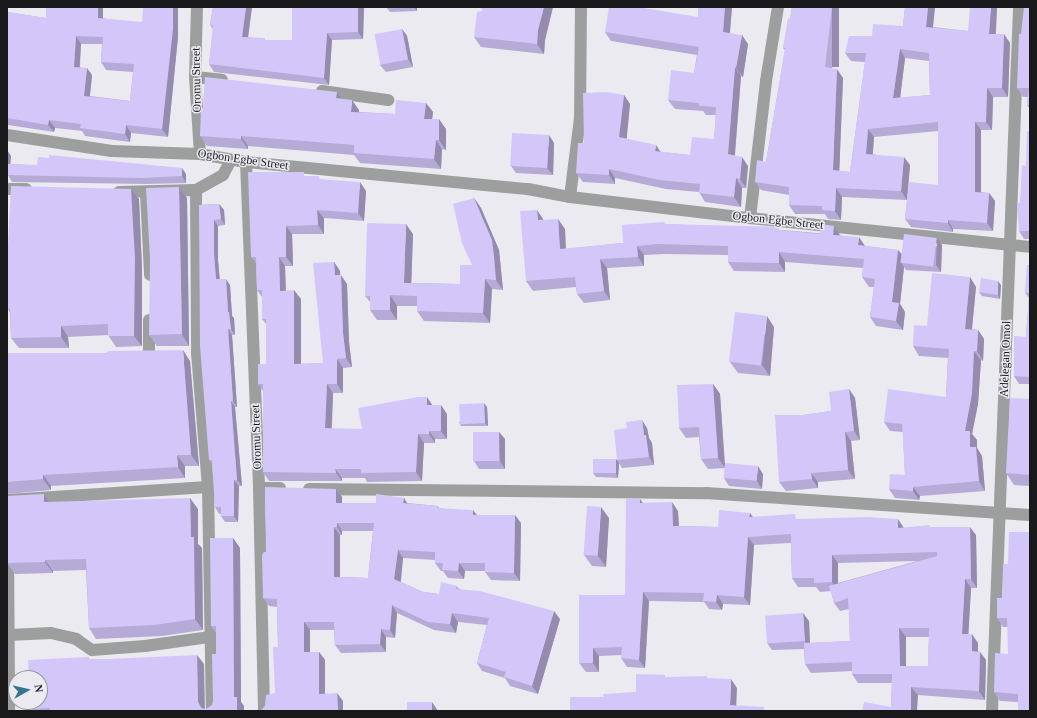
<!DOCTYPE html>
<html>
<head>
<meta charset="utf-8">
<style>
  body { margin:0 }
  #map { position:relative; width:1037px; height:718px; overflow:hidden; background:#eceaf1; font-family:Georgia,serif }
  div>[style] { position:absolute }
  .minor>* { height:12px; margin:-6px; padding:0 6px; transform-origin:6px; border-radius:6px; background:#9c9f9d }
  .wall>* { inset:0; background:#b5abd6 }
  .shaded-wall>* { inset:0; background:#948bae; transform-origin:0 0 }
  .building>* { inset:0; background:#d3c7f9; transform-origin:0 0 }
  span { translate:-50% -50%; white-space:nowrap; text-align:center; line-height:1.15; -webkit-text-stroke:3px #eceaf1; paint-order:stroke }
  .street-label { font-size:12px; color:#19191b }
  .frame { position:absolute; inset:0; border:8px solid #19191b; pointer-events:none }
  .north { position:absolute; left:8px; top:670px; width:40px; height:40px; box-sizing:border-box; background:#eceaf1; border:1px solid #98969b; border-radius:50%; rotate:82deg; font-size:11px; font-weight:700; line-height:16px; text-align:center; color:#19191b }
  .north::after { content:''; display:block; margin:auto; width:14px; height:18px; background:#38758b; clip-path:polygon(50% 0,100% 100%,50% 72%,0 100%) }
</style>
</head>
<body>
<div id="map">
  <div class="minor">
    <div style="left:197px;top:7px;width:70px;rotate:91.6deg"></div>
    <div style="left:195px;top:77px;width:77px;rotate:86.3deg"></div>
    <div style="left:195px;top:77px;width:27px;rotate:6deg"></div>
    <div style="left:322px;top:91px;width:67px;rotate:7.8deg"></div>
    <div style="left:7px;top:135px;width:106px;rotate:8.7deg"></div>
    <div style="left:112px;top:151px;width:88px;rotate:2deg"></div>
    <div style="left:200px;top:154px;width:47px;rotate:9.9deg"></div>
    <div style="left:246px;top:162px;width:283px;rotate:5.5deg"></div>
    <div style="left:528px;top:189px;width:43px;rotate:10.8deg"></div>
    <div style="left:570px;top:197px;width:181px;rotate:6.7deg"></div>
    <div style="left:750px;top:218px;width:281px;rotate:5.9deg"></div>
    <div style="left:246px;top:162px;width:326px;rotate:87.7deg"></div>
    <div style="left:259px;top:488px;width:223px;rotate:88.7deg"></div>
    <div style="left:7px;top:189px;width:19px"></div>
    <div style="left:196px;top:190px;width:163px;rotate:89.6deg"></div>
    <div style="left:197px;top:353px;width:134px;rotate:85.3deg"></div>
    <div style="left:208px;top:487px;width:224px;rotate:89deg"></div>
    <div style="left:119px;top:192px;width:77px;rotate:-1.5deg"></div>
    <div style="left:196px;top:190px;width:31px;rotate:-29deg"></div>
    <div style="left:223px;top:175px;width:17px;rotate:-62deg"></div>
    <div style="left:146px;top:192px;width:83px;rotate:87.2deg"></div>
    <div style="left:570px;top:197px;width:80px;rotate:-82.8deg"></div>
    <div style="left:580px;top:118px;width:111px;rotate:-89.5deg"></div>
    <div style="left:750px;top:218px;width:138px;rotate:-83.3deg"></div>
    <div style="left:766px;top:81px;width:75px;rotate:-80.8deg"></div>
    <div style="left:149px;top:353px;width:33px;rotate:-90deg"></div>
    <div style="left:259px;top:488px;width:21px"></div>
    <div style="left:309px;top:489px;width:397px;rotate:0.6deg"></div>
    <div style="left:706px;top:493px;width:325px;rotate:3.9deg"></div>
    <div style="left:7px;top:500px;width:201px;rotate:-3.7deg"></div>
    <div style="left:8px;top:548px;width:163px;rotate:89.6deg"></div>
    <div style="left:9px;top:635px;width:42px;rotate:-2.7deg"></div>
    <div style="left:51px;top:633px;width:26px;rotate:13deg"></div>
    <div style="left:76px;top:639px;width:19px;rotate:35deg"></div>
    <div style="left:92px;top:650px;width:53px;rotate:-4.3deg"></div>
    <div style="left:145px;top:646px;width:66px;rotate:-7.9deg"></div>
    <div style="left:992px;top:711px;width:705px;rotate:-87.8deg"></div>
  </div>
  <div class="wall">
    <div style="clip-path:polygon(evenodd,46px 7px,103px 7px,103px 18px,178px 37px,168px 137px,131px 133px,130px 142px,85px 136px,82px 131px,55px 128px,54px 132px,8px 125px,7px 123px,7px 12px,46px 18px,46px 7px,81px 44px,102px 44px,101px 62px,106px 70px,133px 72px,130px 101px,90px 96px,92px 75px,80px 67px,81px 44px)"></div>
    <div style="clip-path:polygon(213px 7px,252px 7px,248px 37px,266px 40px,292px 40px,364px 7px,363px 39px,332px 40px,329px 85px,214px 72px,209px 64px,213px 29px,210px 25px)"></div>
    <div style="clip-path:polygon(386px 7px,417px 7px,417px 11px,390px 12px)"></div>
    <div style="clip-path:polygon(480px 7px,553px 7px,545px 40px,544px 54px,481px 47px,474px 37px,482px 11px,482px 9px)"></div>
    <div style="clip-path:polygon(698px 7px,732px 7px,730px 33px,748px 44px,743px 77px,741px 76px,735px 156px,748px 166px,746px 188px,742px 188px,741px 207px,705px 202px,699px 192px,666px 189px,615px 178px,615px 184px,583px 182px,576px 173px,584px 143px,624px 95px,630px 104px,626px 139px,661px 152px,690px 155px,714px 139px,716px 115px,706px 115px,703px 111px,675px 109px,668px 100px,694px 73px,697px 55px,611px 41px,605px 32px,698px 17px)"></div>
    <div style="clip-path:polygon(evenodd,792px 7px,839px 7px,832px 69px,843px 78px,839px 171px,850px 172px,865px 62px,851px 61px,845px 53px,872px 36px,903px 26px,905px 7px,935px 7px,933px 27px,968px 31px,997px 7px,996px 34px,1010px 43px,1008px 97px,993px 97px,992px 130px,981px 130px,981px 192px,989px 193px,995px 201px,993px 231px,953px 229px,953px 232px,911px 227px,905px 219px,907px 200px,842px 197px,841px 220px,828px 219px,825px 214px,795px 214px,789px 205px,789px 195px,761px 190px,755px 182px,766px 162px,785px 50px,783px 48px,790px 19px,792px 7px,905px 58px,929px 61px,930px 95px,900px 98px,905px 58px,792px 7px,938px 131px,938px 185px,907px 198px,910px 165px,873px 154px,874px 137px,938px 131px)"></div>
    <div style="clip-path:polygon(1030px 7px,1030px 109px,1027px 105px,1028px 97px,1023px 97px,1017px 88px,1021px 34px)"></div>
    <div style="clip-path:polygon(402px 29px,407px 36px,413px 67px,386px 72px,380px 65px)"></div>
    <div style="clip-path:polygon(337px 92px,341px 99px,359px 110px,359px 112px,395px 114px,426px 103px,433px 112px,432px 119px,446px 129px,446px 150px,442px 149px,441px 169px,360px 163px,354px 155px,248px 146px,248px 149px,207px 146px,200px 136px,203px 108px)"></div>
    <div style="clip-path:polygon(1030px 132px,1030px 239px,1024px 239px,1019px 231px,1020px 203px,1026px 166px)"></div>
    <div style="clip-path:polygon(554px 143px,553px 175px,516px 173px,511px 166px)"></div>
    <div style="clip-path:polygon(7px 150px,11px 156px,10px 164px,186px 174px,186px 183px,146px 184px,12px 182px,8px 175px,8px 170px,7px 170px)"></div>
    <div style="clip-path:polygon(307px 176px,366px 191px,364px 221px,324px 218px,324px 234px,292px 234px,293px 266px,285px 266px,286px 291px,301px 299px,301px 364px,323px 363px,334px 262px,340px 271px,340px 275px,347px 284px,349px 342px,352px 367px,343px 368px,343px 393px,333px 393px,332px 429px,362px 429px,433px 405px,447px 414px,447px 439px,435px 439px,435px 443px,424px 443px,422px 481px,367px 482px,365px 478px,342px 478px,342px 481px,269px 481px,263px 472px,263px 391px,258px 384px,266px 364px,266px 324px,262px 319px,262px 297px,257px 290px,256px 263px,251px 257px)"></div>
    <div style="clip-path:polygon(179px 187px,187px 198px,189px 346px,157px 346px,149px 335px)"></div>
    <div style="clip-path:polygon(131px 189px,139px 199px,142px 269px,142px 346px,116px 347px,108px 335px,68px 337px,69px 348px,19px 348px,11px 338px,10px 313px,8px 309px)"></div>
    <div style="clip-path:polygon(474px 198px,481px 208px,499px 250px,503px 290px,492px 289px,490px 323px,424px 321px,417px 311px,417px 306px,397px 306px,397px 320px,377px 320px,370px 310px,370px 302px,365px 296px,413px 234px,411px 283px,460px 284px,472px 265px)"></div>
    <div style="clip-path:polygon(219px 204px,224px 210px,225px 225px,218px 226px,218px 260px,220px 279px,230px 285px,232px 316px,234px 318px,235px 335px,232px 335px,237px 407px,235px 407px,242px 486px,239px 486px,238px 522px,225px 522px,221px 516px,221px 514px,219px 514px,215px 507px,212px 464px,209px 460px,199px 205px)"></div>
    <div style="clip-path:polygon(537px 210px,543px 220px,565px 229px,566px 249px,623px 243px,666px 224px,782px 230px,840px 235px,865px 246px,898px 250px,902px 254px,942px 245px,941px 272px,906px 270px,904px 267px,900px 304px,905px 312px,903px 330px,876px 326px,870px 317px,874px 287px,869px 287px,862px 277px,863px 268px,785px 262px,785px 272px,734px 271px,728px 262px,728px 255px,665px 254px,644px 255px,644px 266px,607px 268px,610px 300px,584px 303px,577px 294px,576px 287px,533px 291px,526px 281px)"></div>
    <div style="clip-path:polygon(1030px 265px,1030px 384px,1019px 384px,1014px 376px,1026px 337px,1029px 298px,1025px 293px)"></div>
    <div style="clip-path:polygon(970px 277px,976px 287px,972px 329px,978px 330px,984px 339px,983px 361px,981px 360px,978px 404px,972px 434px,977px 440px,977px 448px,982px 456px,985px 491px,920px 496px,919px 500px,895px 498px,889px 489px,905px 475px,903px 432px,890px 431px,884px 422px,946px 397px,948px 358px,919px 356px,913px 346px,927px 326px)"></div>
    <div style="clip-path:polygon(1001px 285px,1000px 299px,982px 296px,979px 292px)"></div>
    <div style="clip-path:polygon(774px 327px,770px 376px,738px 373px,730px 362px)"></div>
    <div style="clip-path:polygon(7px 353px,190px 361px,199px 466px,185px 466px,185px 478px,51px 486px,51px 490px,7px 494px)"></div>
    <div style="clip-path:polygon(713px 384px,720px 394px,725px 465px,763px 474px,762px 489px,729px 486px,724px 478px,725px 468px,708px 469px,701px 459px,699px 437px,686px 438px,679px 428px)"></div>
    <div style="clip-path:polygon(849px 389px,855px 398px,860px 440px,851px 441px,855px 479px,818px 482px,818px 488px,786px 491px,779px 482px,803px 415px,831px 411px)"></div>
    <div style="clip-path:polygon(1030px 399px,1030px 486px,1014px 485px,1006px 473px)"></div>
    <div style="clip-path:polygon(487px 407px,488px 426px,461px 426px,459px 422px)"></div>
    <div style="clip-path:polygon(647px 428px,649px 438px,652px 443px,654px 465px,622px 468px,617px 460px)"></div>
    <div style="clip-path:polygon(499px 432px,505px 439px,505px 469px,479px 469px,474px 461px)"></div>
    <div style="clip-path:polygon(616px 459px,619px 463px,618px 478px,596px 477px,593px 473px)"></div>
    <div style="clip-path:polygon(evenodd,336px 489px,342px 497px,342px 503px,376px 503px,404px 498px,407px 503px,438px 506px,439px 508px,521px 523px,520px 581px,491px 580px,485px 572px,485px 571px,465px 571px,464px 579px,448px 578px,443px 571px,441px 571px,435px 563px,435px 560px,403px 558px,401px 582px,423px 592px,439px 594px,457px 586px,459px 589px,560px 619px,538px 694px,510px 686px,505px 678px,482px 671px,477px 663px,487px 625px,458px 622px,456px 633px,434px 630px,397px 613px,395px 638px,386px 637px,386px 652px,341px 653px,335px 645px,334px 630px,310px 630px,310px 652px,319px 652px,325px 660px,325px 694px,343px 701px,343px 711px,261px 711px,275px 693px,278px 647px,277px 607px,269px 606px,263px 598px,266px 552px,336px 489px,342px 531px,373px 531px,368px 578px,340px 577px,340px 535px,342px 535px,342px 531px)"></div>
    <div style="clip-path:polygon(44px 494px,49px 502px,198px 509px,198px 544px,202px 548px,203px 630px,162px 636px,96px 639px,89px 628px,86px 570px,53px 571px,53px 573px,15px 574px,7px 563px)"></div>
    <div style="clip-path:polygon(evenodd,643px 503px,678px 511px,679px 526px,718px 527px,753px 517px,798px 519px,904px 528px,931px 527px,976px 535px,977px 588px,971px 588px,968px 634px,978px 643px,978px 651px,980px 652px,986px 660px,985px 700px,918px 695px,891px 707px,892px 683px,858px 683px,852px 674px,852px 671px,811px 673px,805px 664px,804px 649px,772px 650px,767px 643px,809px 621px,810px 643px,850px 641px,849px 609px,840px 611px,834px 603px,831px 591px,820px 592px,816px 587px,798px 587px,792px 578px,791px 543px,754px 545px,750px 605px,723px 604px,722px 610px,709px 609px,704px 602px,649px 601px,645px 668px,627px 667px,621px 658px,621px 655px,599px 656px,599px 672px,586px 672px,579px 663px,625px 595px,643px 503px,917px 561px,838px 583px,838px 563px,917px 561px,643px 503px,906px 637px,929px 637px,928px 666px,906px 666px,906px 637px)"></div>
    <div style="clip-path:polygon(609px 518px,606px 567px,592px 566px,584px 555px)"></div>
    <div style="clip-path:polygon(1030px 532px,1018px 710px,1018px 702px,1000px 701px,994px 692px,1008px 654px,1008px 627px,1003px 627px,997px 618px,1002px 598px,1008px 564px)"></div>
    <div style="clip-path:polygon(233px 538px,240px 548px,241px 702px,244px 706px,244px 711px,33px 711px,32px 709px,88px 657px,89px 659px,204px 664px,204px 709px,206px 709px,212px 705px,213px 701px,216px 654px,216px 633px,211px 626px)"></div>
  </div>
  <div class="shaded-wall">
    <div style="clip-path:polygon(98px 7px,103px 7px,103px 25px,98px 18px)"></div>
    <div style="clip-path:polygon(173px 7px,178px 7px,178px 37px,168px 137px,162px 129px)"></div>
    <div style="clip-path:polygon(246px 7px,252px 7px,247px 45px,242px 37px)"></div>
    <div style="clip-path:polygon(358px 7px,364px 7px,363px 39px,358px 32px)"></div>
    <div style="clip-path:polygon(414px 7px,417px 7px,417px 11px)"></div>
    <div style="clip-path:polygon(544px 7px,553px 7px,545px 40px,544px 54px,537px 44px,538px 30px)"></div>
    <div style="clip-path:polygon(725px 7px,732px 7px,729px 41px,723px 32px)"></div>
    <div style="left:832px;top:7px;width:7px;height:60px"></div>
    <div style="clip-path:polygon(928px 7px,935px 7px,932px 35px,926px 27px)"></div>
    <div style="clip-path:polygon(991px 7px,997px 7px,995px 43px,989px 34px)"></div>
    <div style="clip-path:polygon(402px 29px,407px 36px,413px 67px,408px 59px)"></div>
    <div style="clip-path:polygon(327px 33px,332px 40px,329px 85px,324px 78px)"></div>
    <div style="clip-path:polygon(1004px 34px,1010px 43px,1008px 97px,1002px 88px)"></div>
    <div style="clip-path:polygon(742px 35px,748px 44px,743px 77px,736px 68px)"></div>
    <div style="clip-path:polygon(76px 36px,81px 44px,79px 74px,74px 67px)"></div>
    <div style="clip-path:polygon(900px 49px,905px 58px,899px 107px,893px 98px)"></div>
    <div style="clip-path:polygon(735px 67px,741px 76px,734px 164px,728px 154px)"></div>
    <div style="clip-path:polygon(87px 68px,92px 75px,89px 103px,84px 96px)"></div>
    <div style="clip-path:polygon(837px 69px,843px 78px,839px 179px,833px 170px)"></div>
    <div style="clip-path:polygon(987px 88px,993px 97px,992px 130px,986px 122px)"></div>
    <div style="clip-path:polygon(337px 92px,344px 102px,336px 98px)"></div>
    <div style="clip-path:polygon(624px 95px,630px 104px,626px 146px,619px 137px)"></div>
    <div style="clip-path:polygon(352px 100px,359px 110px,358px 121px,351px 112px)"></div>
    <div style="clip-path:polygon(426px 103px,433px 112px,431px 129px,424px 119px)"></div>
    <div style="clip-path:polygon(439px 119px,446px 129px,446px 150px,439px 140px)"></div>
    <div style="clip-path:polygon(49px 120px,55px 128px,54px 132px,48px 125px)"></div>
    <div style="clip-path:polygon(975px 122px,981px 130px,981px 200px,975px 192px)"></div>
    <div style="clip-path:polygon(126px 125px,131px 133px,130px 142px,125px 134px)"></div>
    <div style="clip-path:polygon(868px 129px,874px 137px,872px 162px,866px 154px)"></div>
    <div style="clip-path:polygon(549px 135px,554px 143px,553px 175px,547px 168px)"></div>
    <div style="clip-path:polygon(241px 136px,248px 146px,248px 149px,241px 139px)"></div>
    <div style="clip-path:polygon(436px 140px,442px 149px,441px 169px,434px 159px)"></div>
    <div style="clip-path:polygon(656px 145px,662px 154px,655px 151px)"></div>
    <div style="clip-path:polygon(7px 150px,11px 156px,10px 170px,7px 165px)"></div>
    <div style="clip-path:polygon(742px 157px,748px 166px,746px 188px,740px 179px)"></div>
    <div style="clip-path:polygon(904px 157px,910px 165px,907px 200px,901px 191px)"></div>
    <div style="clip-path:polygon(182px 168px,186px 174px,186px 183px,182px 176px)"></div>
    <div style="clip-path:polygon(609px 169px,615px 178px,615px 184px,609px 175px)"></div>
    <div style="clip-path:polygon(736px 178px,742px 188px,741px 207px,734px 197px)"></div>
    <div style="clip-path:polygon(360px 182px,366px 191px,364px 221px,358px 213px)"></div>
    <div style="clip-path:polygon(179px 187px,187px 198px,189px 346px,182px 334px)"></div>
    <div style="clip-path:polygon(836px 188px,842px 197px,841px 220px,835px 211px)"></div>
    <div style="clip-path:polygon(131px 189px,139px 199px,142px 269px,142px 346px,134px 336px)"></div>
    <div style="clip-path:polygon(989px 193px,995px 201px,993px 231px,987px 223px)"></div>
    <div style="clip-path:polygon(474px 198px,481px 208px,499px 250px,503px 290px,496px 280px)"></div>
    <div style="clip-path:polygon(219px 204px,224px 210px,225px 225px,221px 219px)"></div>
    <div style="clip-path:polygon(317px 210px,324px 218px,324px 234px,318px 225px)"></div>
    <div style="clip-path:polygon(537px 210px,543px 219px,544px 230px,538px 220px)"></div>
    <div style="clip-path:polygon(558px 219px,565px 229px,566px 259px,560px 249px)"></div>
    <div style="clip-path:polygon(214px 220px,218px 226px,218px 260px,220px 286px,216px 279px,214px 254px)"></div>
    <div style="clip-path:polygon(948px 220px,953px 229px,953px 232px,948px 223px)"></div>
    <div style="clip-path:polygon(406px 224px,413px 234px,411px 293px,404px 283px)"></div>
    <div style="clip-path:polygon(286px 226px,292px 234px,293px 266px,286px 257px)"></div>
    <div style="clip-path:polygon(834px 226px,840px 235px,833px 235px)"></div>
    <div style="clip-path:polygon(859px 237px,865px 246px,858px 245px)"></div>
    <div style="clip-path:polygon(937px 238px,942px 245px,941px 272px,936px 265px)"></div>
    <div style="clip-path:polygon(637px 246px,644px 255px,644px 266px,638px 257px)"></div>
    <div style="clip-path:polygon(898px 250px,905px 259px,901px 263px,904px 267px,900px 304px,905px 312px,903px 330px,896px 321px,892px 302px)"></div>
    <div style="clip-path:polygon(779px 252px,785px 262px,785px 272px,779px 263px)"></div>
    <div style="clip-path:polygon(279px 257px,285px 266px,286px 300px,280px 291px)"></div>
    <div style="clip-path:polygon(600px 259px,607px 268px,610px 300px,604px 291px)"></div>
    <div style="clip-path:polygon(334px 262px,340px 271px,341px 284px,335px 275px)"></div>
    <div style="clip-path:polygon(341px 275px,347px 284px,349px 342px,352px 367px,346px 358px,343px 333px)"></div>
    <div style="clip-path:polygon(970px 277px,976px 287px,971px 338px,965px 329px)"></div>
    <div style="clip-path:polygon(226px 279px,230px 285px,232px 316px,234px 318px,235px 335px,231px 329px,228px 312px)"></div>
    <div style="clip-path:polygon(485px 279px,492px 289px,490px 323px,483px 313px)"></div>
    <div style="clip-path:polygon(998px 281px,1001px 285px,1000px 299px,998px 295px)"></div>
    <div style="clip-path:polygon(294px 290px,301px 299px,301px 372px,294px 364px)"></div>
    <div style="clip-path:polygon(390px 295px,397px 306px,397px 320px,390px 310px)"></div>
    <div style="clip-path:polygon(767px 316px,774px 327px,770px 376px,762px 365px)"></div>
    <div style="clip-path:polygon(61px 326px,68px 337px,69px 348px,61px 337px)"></div>
    <div style="clip-path:polygon(228px 329px,232px 335px,237px 407px,233px 401px)"></div>
    <div style="clip-path:polygon(978px 330px,984px 339px,983px 361px,977px 351px)"></div>
    <div style="clip-path:polygon(183px 350px,190px 361px,199px 466px,191px 455px)"></div>
    <div style="clip-path:polygon(974px 351px,981px 360px,978px 404px,972px 434px,977px 440px,977px 448px,982px 456px,985px 491px,979px 481px,970px 447px,965px 431px)"></div>
    <div style="clip-path:polygon(337px 359px,343px 368px,343px 393px,337px 384px)"></div>
    <div style="clip-path:polygon(327px 384px,333px 393px,331px 437px,325px 428px)"></div>
    <div style="clip-path:polygon(713px 384px,720px 394px,725px 468px,718px 458px)"></div>
    <div style="clip-path:polygon(849px 389px,855px 398px,860px 440px,854px 431px)"></div>
    <div style="clip-path:polygon(427px 397px,433px 406px,427px 405px)"></div>
    <div style="clip-path:polygon(231px 401px,235px 407px,242px 486px,237px 480px)"></div>
    <div style="clip-path:polygon(484px 403px,487px 407px,488px 426px,485px 423px)"></div>
    <div style="clip-path:polygon(441px 405px,447px 414px,447px 439px,441px 431px)"></div>
    <div style="clip-path:polygon(642px 420px,647px 428px,649px 438px,652px 443px,654px 465px,649px 457px,644px 435px)"></div>
    <div style="clip-path:polygon(429px 431px,435px 439px,435px 443px,429px 434px)"></div>
    <div style="clip-path:polygon(499px 432px,505px 439px,505px 469px,500px 461px)"></div>
    <div style="clip-path:polygon(845px 432px,851px 441px,855px 479px,848px 470px)"></div>
    <div style="clip-path:polygon(418px 434px,424px 443px,422px 481px,416px 472px)"></div>
    <div style="clip-path:polygon(177px 455px,185px 466px,185px 478px,178px 467px)"></div>
    <div style="clip-path:polygon(616px 459px,619px 463px,618px 478px,616px 474px)"></div>
    <div style="clip-path:polygon(758px 466px,763px 474px,762px 489px,757px 481px)"></div>
    <div style="clip-path:polygon(335px 469px,342px 478px,342px 481px,336px 473px)"></div>
    <div style="clip-path:polygon(811px 473px,818px 482px,818px 488px,812px 479px)"></div>
    <div style="clip-path:polygon(43px 475px,51px 486px,51px 490px,43px 479px)"></div>
    <div style="clip-path:polygon(234px 480px,239px 486px,238px 522px,234px 516px)"></div>
    <div style="clip-path:polygon(913px 487px,920px 496px,919px 500px,913px 491px)"></div>
    <div style="clip-path:polygon(336px 489px,342px 497px,342px 511px,336px 503px)"></div>
    <div style="clip-path:polygon(44px 494px,51px 505px,44px 502px)"></div>
    <div style="clip-path:polygon(190px 498px,198px 509px,198px 544px,202px 548px,203px 630px,195px 619px,191px 537px)"></div>
    <div style="clip-path:polygon(404px 498px,409px 506px,403px 503px)"></div>
    <div style="clip-path:polygon(640px 499px,646px 507px,640px 503px)"></div>
    <div style="clip-path:polygon(672px 502px,678px 511px,679px 535px,673px 526px)"></div>
    <div style="clip-path:polygon(601px 507px,609px 518px,606px 567px,598px 556px)"></div>
    <div style="clip-path:polygon(473px 510px,479px 518px,473px 515px)"></div>
    <div style="clip-path:polygon(750px 513px,756px 521px,749px 517px)"></div>
    <div style="clip-path:polygon(515px 515px,521px 523px,520px 581px,514px 573px)"></div>
    <div style="clip-path:polygon(898px 519px,904px 528px,898px 528px)"></div>
    <div style="clip-path:polygon(337px 523px,342px 531px,342px 535px,337px 527px)"></div>
    <div style="clip-path:polygon(334px 527px,340px 535px,340px 585px,334px 577px)"></div>
    <div style="clip-path:polygon(970px 527px,976px 535px,977px 588px,971px 579px)"></div>
    <div style="clip-path:polygon(748px 537px,754px 545px,750px 605px,744px 597px)"></div>
    <div style="clip-path:polygon(233px 538px,240px 548px,241px 702px,244px 706px,244px 711px,237px 711px,234px 697px)"></div>
    <div style="clip-path:polygon(398px 550px,403px 558px,400px 587px,394px 579px)"></div>
    <div style="clip-path:polygon(832px 555px,838px 563px,838px 591px,832px 582px)"></div>
    <div style="clip-path:polygon(45px 560px,53px 571px,53px 573px,45px 562px)"></div>
    <div style="clip-path:polygon(459px 563px,465px 571px,464px 579px,458px 571px)"></div>
    <div style="clip-path:polygon(965px 579px,971px 588px,968px 642px,962px 634px)"></div>
    <div style="clip-path:polygon(643px 592px,649px 601px,645px 668px,639px 660px)"></div>
    <div style="clip-path:polygon(717px 595px,723px 604px,722px 610px,716px 602px)"></div>
    <div style="clip-path:polygon(392px 605px,397px 613px,395px 638px,390px 630px)"></div>
    <div style="clip-path:polygon(554px 611px,560px 619px,538px 694px,532px 686px)"></div>
    <div style="clip-path:polygon(452px 613px,458px 622px,456px 633px,450px 624px)"></div>
    <div style="clip-path:polygon(803px 613px,809px 621px,810px 648px,805px 641px)"></div>
    <div style="clip-path:polygon(304px 622px,310px 630px,310px 660px,304px 652px)"></div>
    <div style="clip-path:polygon(899px 628px,906px 637px,906px 675px,900px 666px)"></div>
    <div style="clip-path:polygon(381px 629px,386px 637px,386px 652px,380px 644px)"></div>
    <div style="clip-path:polygon(972px 634px,978px 643px,978px 660px,972px 651px)"></div>
    <div style="clip-path:polygon(593px 648px,599px 656px,599px 672px,593px 663px)"></div>
    <div style="clip-path:polygon(319px 652px,325px 660px,325px 702px,319px 694px)"></div>
    <div style="clip-path:polygon(980px 652px,986px 660px,985px 700px,979px 691px)"></div>
    <div style="clip-path:polygon(197px 655px,204px 664px,205px 711px,204px 711px,198px 702px)"></div>
    <div style="clip-path:polygon(731px 679px,737px 688px,736px 711px,730px 705px)"></div>
    <div style="clip-path:polygon(911px 687px,918px 695px,917px 711px,911px 711px)"></div>
    <div style="clip-path:polygon(337px 693px,343px 701px,343px 711px,338px 711px)"></div>
    <div style="clip-path:polygon(432px 702px,438px 711px,432px 711px)"></div>
  </div>
  <div class="building">
    <div style="clip-path:polygon(evenodd,46px 7px,98px 7px,98px 18px,142px 22px,143px 7px,173px 7px,173px 29px,162px 129px,126px 125px,125px 134px,80px 128px,81px 124px,49px 120px,48px 125px,7px 118px,7px 12px,46px 18px,46px 7px,76px 36px,103px 37px,101px 62px,134px 64px,130px 101px,84px 96px,87px 68px,74px 67px,76px 36px)"></div>
    <div style="clip-path:polygon(213px 7px,246px 7px,242px 37px,265px 38px,265px 40px,292px 40px,292px 7px,358px 7px,358px 32px,327px 33px,324px 78px,209px 64px,213px 26px,210px 25px)"></div>
    <div style="clip-path:polygon(482px 7px,544px 7px,538px 30px,537px 44px,474px 37px,477px 12px,482px 11px)"></div>
    <div style="clip-path:polygon(609px 7px,638px 7px,698px 17px,698px 7px,725px 7px,723px 32px,742px 35px,736px 68px,735px 67px,728px 154px,742px 157px,740px 179px,736px 178px,734px 197px,699px 193px,700px 184px,660px 180px,609px 169px,609px 175px,576px 173px,578px 143px,584px 143px,583px 93px,606px 92px,624px 95px,619px 137px,656px 145px,655px 151px,690px 155px,692px 137px,714px 139px,716px 107px,699px 106px,699px 103px,668px 100px,671px 70px,694px 73px,699px 47px,605px 32px)"></div>
    <div style="clip-path:polygon(evenodd,792px 7px,832px 7px,825px 67px,837px 69px,833px 170px,850px 172px,866px 53px,845px 53px,849px 36px,872px 36px,873px 24px,903px 26px,905px 7px,928px 7px,926px 27px,968px 31px,970px 7px,991px 7px,989px 34px,1004px 34px,1002px 88px,987px 88px,986px 122px,975px 122px,975px 192px,989px 193px,987px 223px,948px 220px,948px 223px,905px 219px,909px 182px,938px 185px,938px 122px,868px 129px,866px 154px,904px 157px,901px 191px,836px 188px,835px 211px,822px 210px,822px 206px,789px 205px,789px 187px,755px 182px,757px 160px,766px 162px,785px 48px,783px 48px,788px 18px,790px 19px,792px 7px,900px 49px,929px 53px,930px 95px,893px 98px,900px 49px)"></div>
    <div style="clip-path:polygon(1024px 7px,1030px 7px,1030px 105px,1027px 105px,1029px 88px,1017px 88px,1019px 34px,1021px 34px)"></div>
    <div style="left:402px;top:29px;width:31px;height:28px;rotate:79deg"></div>
    <div style="clip-path:polygon(205px 77px,337px 92px,336px 98px,352px 100px,351px 112px,395px 114px,396px 100px,426px 103px,424px 119px,439px 119px,439px 140px,436px 140px,434px 159px,354px 153px,354px 145px,241px 136px,241px 139px,200px 136px,201px 108px,203px 108px)"></div>
    <div style="clip-path:polygon(1027px 131px,1030px 132px,1030px 231px,1019px 231px,1017px 203px,1020px 203px,1022px 165px,1026px 166px)"></div>
    <div style="left:512px;top:133px;width:37px;height:33px;rotate:3deg"></div>
    <div style="clip-path:polygon(49px 155px,182px 168px,182px 176px,141px 178px,8px 175px,8px 164px,37px 165px,38px 157px,49px 158px)"></div>
    <div style="clip-path:polygon(248px 172px,304px 172px,304px 176px,319px 176px,319px 179px,360px 182px,358px 213px,317px 210px,318px 225px,286px 226px,286px 257px,279px 257px,280px 291px,294px 290px,294px 364px,323px 363px,313px 263px,334px 262px,335px 275px,341px 275px,343px 333px,346px 358px,337px 359px,337px 384px,327px 384px,325px 428px,362px 429px,358px 408px,418px 397px,427px 397px,427px 405px,441px 405px,441px 431px,429px 431px,429px 434px,418px 434px,416px 472px,361px 473px,361px 469px,335px 469px,336px 473px,263px 472px,263px 384px,258px 384px,258px 364px,266px 364px,266px 319px,262px 319px,262px 290px,257px 290px,256px 257px,251px 257px)"></div>
    <div style="clip-path:polygon(11px 186px,131px 189px,135px 258px,134px 336px,108px 336px,108px 324px,61px 326px,61px 337px,11px 338px,10px 309px,8px 309px,7px 298px,7px 265px)"></div>
    <div style="clip-path:polygon(179px 187px,182px 334px,149px 335px,150px 258px,146px 188px)"></div>
    <div style="clip-path:polygon(474px 198px,492px 240px,494px 256px,496px 280px,485px 279px,483px 313px,417px 311px,417px 296px,390px 295px,390px 310px,370px 310px,370px 296px,365px 296px,367px 223px,406px 224px,404px 283px,460px 284px,460px 265px,472px 265px,462px 243px,453px 204px)"></div>
    <div style="clip-path:polygon(219px 204px,221px 219px,214px 220px,214px 254px,216px 279px,226px 279px,228px 312px,229px 312px,231px 329px,228px 329px,233px 401px,231px 401px,237px 480px,234px 480px,234px 516px,221px 516px,221px 507px,215px 507px,212px 460px,209px 460px,200px 346px,199px 205px)"></div>
    <div style="clip-path:polygon(537px 210px,538px 220px,558px 219px,560px 249px,623px 243px,622px 225px,664px 222px,665px 224px,779px 227px,779px 230px,820px 234px,821px 224px,834px 226px,833px 235px,859px 237px,858px 245px,898px 250px,892px 302px,899px 303px,896px 321px,870px 317px,875px 279px,862px 277px,864px 259px,779px 252px,779px 263px,728px 262px,728px 246px,658px 244px,637px 246px,638px 257px,600px 259px,604px 291px,577px 294px,575px 277px,526px 281px,520px 211px)"></div>
    <div style="left:904px;top:234px;width:33px;height:29px;rotate:7deg"></div>
    <div style="clip-path:polygon(1027px 265px,1030px 265px,1030px 377px,1014px 376px,1014px 336px,1026px 337px,1029px 293px,1025px 293px)"></div>
    <div style="clip-path:polygon(932px 273px,970px 277px,965px 329px,978px 330px,977px 351px,974px 351px,972px 394px,965px 431px,970px 431px,970px 447px,976px 447px,979px 481px,913px 487px,913px 491px,889px 489px,890px 474px,905px 475px,902px 424px,884px 422px,888px 389px,946px 397px,949px 349px,913px 346px,914px 325px,927px 326px)"></div>
    <div style="clip-path:polygon(981px 278px,998px 281px,998px 295px,979px 292px)"></div>
    <div style="left:735px;top:312px;width:32px;height:50px;rotate:7deg"></div>
    <div style="clip-path:polygon(183px 350px,191px 455px,177px 455px,178px 467px,43px 475px,43px 479px,7px 482px,7px 353px,106px 353px,109px 351px)"></div>
    <div style="clip-path:polygon(713px 384px,718px 458px,701px 459px,699px 427px,679px 428px,677px 385px)"></div>
    <div style="clip-path:polygon(849px 389px,854px 431px,845px 432px,848px 470px,811px 473px,812px 479px,779px 482px,775px 415px,803px 415px,831px 411px,829px 392px)"></div>
    <div style="clip-path:polygon(1010px 398px,1030px 399px,1030px 475px,1006px 473px)"></div>
    <div style="left:484px;top:403px;width:20px;height:25px;rotate:87deg"></div>
    <div style="clip-path:polygon(642px 420px,644px 435px,646px 435px,649px 457px,617px 460px,614px 430px,627px 428px,626px 422px)"></div>
    <div style="left:473px;top:432px;width:26px;height:29px"></div>
    <div style="left:593px;top:459px;width:23px;height:14px"></div>
    <div style="left:725px;top:463px;width:33px;height:15px;rotate:5deg"></div>
    <div style="clip-path:polygon(evenodd,265px 487px,336px 489px,336px 503px,376px 503px,376px 494px,404px 498px,403px 503px,438px 506px,437px 508px,473px 510px,473px 515px,515px 515px,514px 573px,485px 572px,485px 563px,459px 563px,458px 571px,442px 570px,443px 563px,435px 563px,435px 552px,398px 550px,394px 579px,423px 592px,439px 594px,441px 582px,457px 586px,456px 589px,480px 591px,554px 611px,532px 686px,504px 677px,506px 672px,477px 663px,489px 618px,452px 613px,450px 624px,428px 622px,392px 605px,390px 630px,381px 629px,380px 644px,335px 645px,334px 622px,304px 622px,304px 652px,319px 652px,319px 694px,337px 693px,338px 711px,261px 711px,261px 710px,265px 706px,266px 695px,275px 693px,273px 647px,278px 647px,277px 599px,263px 598px,262px 555px,264px 552px,266px 552px,265px 487px,337px 523px,374px 523px,368px 578px,334px 577px,334px 527px,337px 527px,337px 523px)"></div>
    <div style="clip-path:polygon(44px 494px,44px 502px,190px 498px,191px 537px,194px 537px,195px 619px,154px 625px,89px 628px,86px 559px,45px 560px,45px 562px,7px 563px,7px 496px)"></div>
    <div style="clip-path:polygon(evenodd,626px 499px,640px 499px,640px 503px,672px 502px,673px 526px,718px 527px,719px 510px,750px 513px,749px 517px,795px 514px,796px 519px,867px 517px,898px 519px,898px 528px,930px 525px,930px 527px,970px 527px,971px 579px,965px 579px,962px 634px,972px 634px,972px 651px,980px 652px,979px 691px,911px 687px,911px 711px,862px 711px,864px 702px,891px 707px,892px 674px,852px 674px,852px 662px,805px 664px,804px 643px,850px 641px,848px 598px,834px 603px,829px 586px,937px 556px,937px 552px,832px 555px,832px 582px,814px 583px,814px 578px,792px 578px,791px 534px,748px 537px,744px 597px,717px 595px,716px 602px,703px 601px,704px 593px,643px 592px,639px 660px,621px 658px,622px 647px,593px 648px,593px 663px,579px 663px,579px 595px,625px 595px,626px 499px,899px 628px,929px 628px,928px 666px,900px 666px,899px 628px)"></div>
    <div style="left:587px;top:506px;width:14px;height:49px;rotate:4deg"></div>
    <div style="clip-path:polygon(1009px 532px,1030px 532px,1030px 711px,1013px 711px,1013px 710px,1018px 710px,1018px 694px,994px 692px,995px 653px,1008px 654px,1007px 618px,997px 618px,997px 598px,1002px 598px,1003px 564px,1008px 564px)"></div>
    <div style="clip-path:polygon(210px 538px,233px 538px,234px 697px,237px 697px,237px 711px,50px 711px,50px 708px,32px 709px,31px 702px,40px 702px,40px 678px,29px 678px,28px 660px,88px 657px,88px 659px,108px 659px,197px 655px,198px 702px,201px 708px,206px 709px,212px 705px,213px 701px,212px 654px,216px 654px,216px 626px,211px 626px)"></div>
    <div style="left:803px;top:613px;width:28px;height:38px;rotate:86deg"></div>
    <div style="clip-path:polygon(636px 674px,665px 675px,665px 677px,707px 676px,707px 678px,731px 679px,730px 705px,764px 707px,764px 711px,570px 711px,570px 697px,604px 697px,603px 694px,636px 692px)"></div>
    <div style="left:432px;top:702px;width:9px;height:25px;rotate:90deg"></div>
  </div>
  <div class="street-label">
    <span style="left:197px;top:80px;rotate:-91deg">Oromu Street</span>
    <span style="left:243px;top:160px;rotate:8deg">Ogbon Egbe Street</span>
    <span style="left:778px;top:221px;rotate:6deg">Ogbon Egbe Street</span>
    <span style="left:1006px;top:359px;rotate:-88deg">Adelegan Omol</span>
    <span style="left:257px;top:437px;rotate:-92deg">Oromu Street</span>
  </div>
  <div class="frame"></div>
  <div class="north">N</div>
</div>
</body>
</html>
